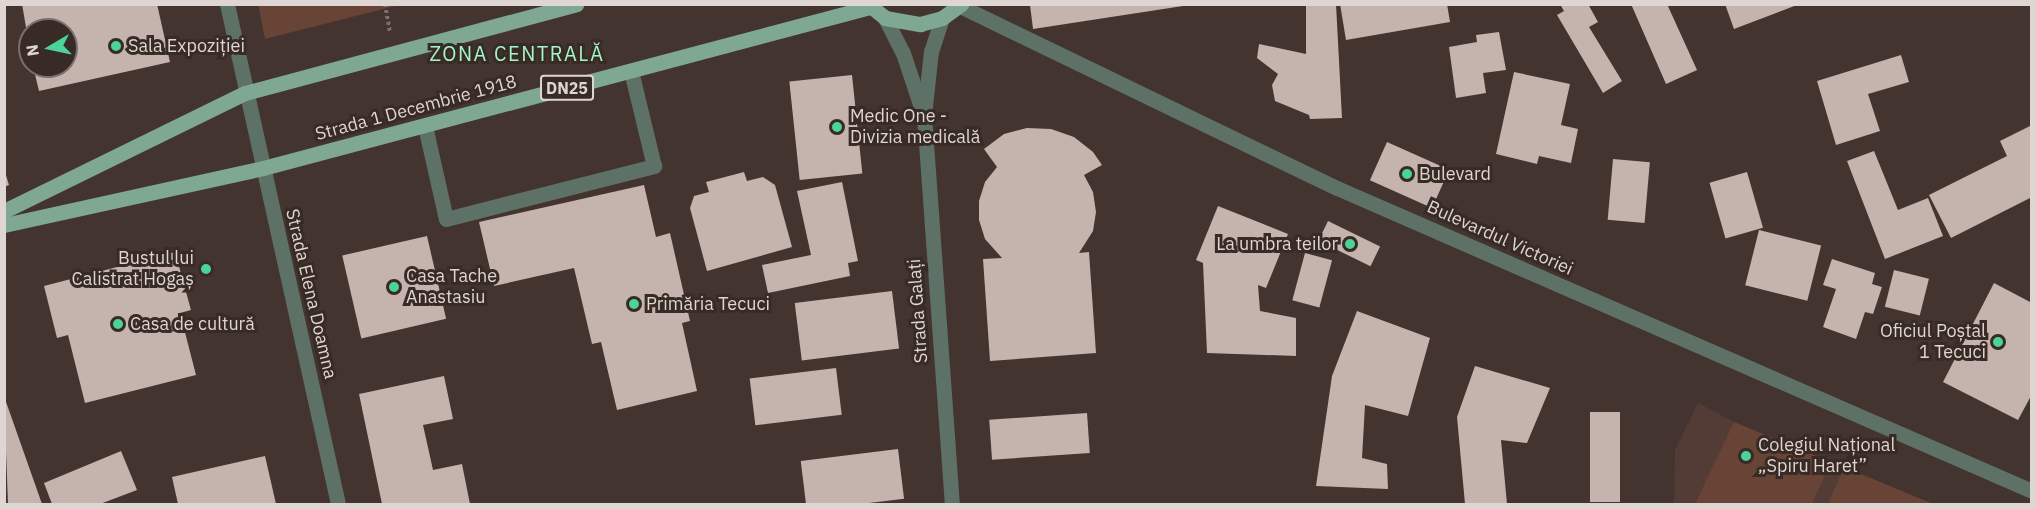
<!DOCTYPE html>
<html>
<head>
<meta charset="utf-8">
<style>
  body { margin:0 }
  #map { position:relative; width:2036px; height:509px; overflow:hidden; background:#43342f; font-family:"IBM Plex Sans",sans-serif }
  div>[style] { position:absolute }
  .built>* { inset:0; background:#523c35 }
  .green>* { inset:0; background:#684437 }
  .building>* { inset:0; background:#c5b3ad; transform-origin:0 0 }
  .path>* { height:4px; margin-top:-2px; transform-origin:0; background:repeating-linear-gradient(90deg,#7d706b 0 3px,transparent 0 6px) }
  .minor>* { height:15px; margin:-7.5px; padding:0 7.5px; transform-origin:7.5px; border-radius:7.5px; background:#5d7166 }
  .major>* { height:15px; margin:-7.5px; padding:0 7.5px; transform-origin:7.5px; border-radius:7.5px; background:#7fa893 }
  .dots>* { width:16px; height:16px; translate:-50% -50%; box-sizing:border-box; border:3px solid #382a25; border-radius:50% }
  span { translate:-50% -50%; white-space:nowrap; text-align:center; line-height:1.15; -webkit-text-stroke:6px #382a25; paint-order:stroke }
  .shield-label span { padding:2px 4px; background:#382a25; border:2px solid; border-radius:4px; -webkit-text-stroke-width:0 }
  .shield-label { font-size:16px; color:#dfd6d3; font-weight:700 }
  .poi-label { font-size:18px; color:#dfd6d3 }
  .left { translate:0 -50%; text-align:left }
  .right { translate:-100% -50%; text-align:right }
  .street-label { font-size:18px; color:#dfd6d3 }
  .neighbourhood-label { font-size:20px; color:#a2f6cc; letter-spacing:1.5px }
  .frame { position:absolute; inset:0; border:6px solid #dfd6d3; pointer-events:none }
  .north { position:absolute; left:18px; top:18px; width:60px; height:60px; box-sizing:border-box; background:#382a25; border:2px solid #7b6f6b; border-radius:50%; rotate:261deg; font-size:16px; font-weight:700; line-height:24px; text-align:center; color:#dfd6d3 }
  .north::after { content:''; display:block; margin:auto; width:21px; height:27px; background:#4cd39a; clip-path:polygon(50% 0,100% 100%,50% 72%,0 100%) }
</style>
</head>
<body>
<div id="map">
  <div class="built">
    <div style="clip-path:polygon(1698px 403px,1734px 422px,1933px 504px,1674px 504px,1675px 450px)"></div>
  </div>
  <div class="green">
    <div style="clip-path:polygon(258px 4px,399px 4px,399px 5px,265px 39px)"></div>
    <div style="clip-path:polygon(1734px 422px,1831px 462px,1812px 504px,1695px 504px)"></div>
    <div style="clip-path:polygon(1844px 467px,1933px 504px,1828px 504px)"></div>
  </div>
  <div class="building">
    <div style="clip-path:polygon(22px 4px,157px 4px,170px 62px,39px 91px,33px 66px,66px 66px,66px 30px,30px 30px,29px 45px)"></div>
    <div style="clip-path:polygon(1306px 4px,1336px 4px,1342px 118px,1310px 119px,1309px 115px,1275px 101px,1272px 85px,1278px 74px,1257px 58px,1259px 44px,1306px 54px)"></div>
    <div style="clip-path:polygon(1340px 4px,1447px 4px,1450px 22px,1346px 40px)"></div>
    <div style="clip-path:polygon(1560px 4px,1588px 4px,1598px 22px,1589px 27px,1622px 81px,1603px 93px,1557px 15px,1564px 11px)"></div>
    <div style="clip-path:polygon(1631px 4px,1667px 4px,1697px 70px,1666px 84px)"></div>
    <div style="clip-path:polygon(1725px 4px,1797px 4px,1797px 5px,1734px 29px)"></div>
    <div style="clip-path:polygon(1030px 5px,1182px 5px,1183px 6px,1033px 29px)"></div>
    <div style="clip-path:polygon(1499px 32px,1506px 70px,1483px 73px,1486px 93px,1456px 98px,1449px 47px,1477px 42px,1476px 35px)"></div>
    <div style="clip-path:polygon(1901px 55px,1909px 82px,1868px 94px,1880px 131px,1836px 145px,1817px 81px)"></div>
    <div style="clip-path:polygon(1514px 72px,1570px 84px,1561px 125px,1578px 129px,1571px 163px,1539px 156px,1537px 164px,1496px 154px)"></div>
    <div style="left:852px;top:75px;width:99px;height:63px;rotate:84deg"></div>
    <div style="clip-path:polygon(2032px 125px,2032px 197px,1951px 238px,1929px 195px,2007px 156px,2000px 141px)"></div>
    <div style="clip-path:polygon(1027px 128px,1051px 129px,1074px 137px,1093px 152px,1102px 165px,1084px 175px,1093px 192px,1096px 212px,1093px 231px,1079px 253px,1089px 252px,1096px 353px,990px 361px,983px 259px,1002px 258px,985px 239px,979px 220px,979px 201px,985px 182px,997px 167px,984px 149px,1004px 134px)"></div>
    <div style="left:1387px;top:142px;width:68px;height:42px;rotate:24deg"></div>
    <div style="clip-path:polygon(1874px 151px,1898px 210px,1928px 198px,1943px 236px,1885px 259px,1847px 161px)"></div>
    <div style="left:1613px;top:159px;width:37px;height:61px;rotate:5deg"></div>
    <div style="clip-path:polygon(4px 169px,9px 185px,4px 187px)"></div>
    <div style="clip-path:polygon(744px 172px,747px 181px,763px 177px,775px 185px,792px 247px,707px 271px,690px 208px,694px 196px,709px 192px,706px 182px)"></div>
    <div style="left:1747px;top:172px;width:58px;height:39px;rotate:74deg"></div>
    <div style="clip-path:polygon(842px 182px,858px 261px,848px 263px,850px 276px,768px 293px,762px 265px,811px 255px,797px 191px)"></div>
    <div style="clip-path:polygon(644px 185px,656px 237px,670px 233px,690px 321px,682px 323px,697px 391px,617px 410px,601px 342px,592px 344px,574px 268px,494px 286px,479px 222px)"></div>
    <div style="clip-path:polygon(1218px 206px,1288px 234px,1266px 288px,1258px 285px,1260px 311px,1296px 318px,1296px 356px,1207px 353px,1203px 263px,1196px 260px)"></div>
    <div style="left:1328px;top:221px;width:58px;height:22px;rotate:26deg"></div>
    <div style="left:1759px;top:230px;width:64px;height:57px;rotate:14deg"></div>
    <div style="left:427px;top:236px;width:85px;height:87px;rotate:77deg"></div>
    <div style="clip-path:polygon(175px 252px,191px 310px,180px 313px,196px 375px,85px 403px,68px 335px,57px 338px,44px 286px)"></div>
    <div style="left:1305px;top:253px;width:28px;height:49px;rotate:15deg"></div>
    <div style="clip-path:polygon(1832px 259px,1875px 273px,1872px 284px,1882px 287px,1873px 314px,1865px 312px,1856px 339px,1823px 327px,1836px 289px,1823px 285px)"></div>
    <div style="left:1894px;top:270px;width:36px;height:38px;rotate:14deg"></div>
    <div style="clip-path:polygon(1994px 283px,2032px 303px,2032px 394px,2018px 420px,1943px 382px)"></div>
    <div style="left:892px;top:291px;width:58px;height:98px;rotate:83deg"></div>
    <div style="clip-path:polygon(1357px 311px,1430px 338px,1408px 416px,1365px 405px,1362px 458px,1387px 464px,1388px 489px,1316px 486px,1332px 376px)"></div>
    <div style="clip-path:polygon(1475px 366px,1550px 388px,1527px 443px,1501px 440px,1507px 504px,1465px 504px,1457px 417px)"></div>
    <div style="left:836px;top:368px;width:47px;height:87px;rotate:83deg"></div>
    <div style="clip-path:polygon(444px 376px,453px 419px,423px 425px,433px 470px,462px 464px,470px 504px,382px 504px,359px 394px)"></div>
    <div style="clip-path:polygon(4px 399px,5px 399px,42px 504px,8px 504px)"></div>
    <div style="left:1590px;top:412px;width:30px;height:90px"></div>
    <div style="left:1087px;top:413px;width:40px;height:98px;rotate:86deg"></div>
    <div style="left:898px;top:449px;width:50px;height:98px;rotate:83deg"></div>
    <div style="clip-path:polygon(121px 451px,137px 490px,100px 504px,52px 504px,44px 483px)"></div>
    <div style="clip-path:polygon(265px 456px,276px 504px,178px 504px,172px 477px)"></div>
  </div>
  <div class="path">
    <div style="left:385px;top:4px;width:28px;rotate:80deg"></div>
  </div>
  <div class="minor">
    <div style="left:227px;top:4px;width:512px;rotate:77.48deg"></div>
    <div style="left:960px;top:6px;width:419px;rotate:25.8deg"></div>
    <div style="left:1337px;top:188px;width:758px;rotate:23.56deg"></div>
    <div style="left:885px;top:18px;width:39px;rotate:63deg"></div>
    <div style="left:903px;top:53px;width:57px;rotate:71.6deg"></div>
    <div style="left:942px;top:18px;width:35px;rotate:108deg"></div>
    <div style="left:931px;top:51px;width:64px;rotate:96.2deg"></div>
    <div style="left:924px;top:115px;width:390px;rotate:85.9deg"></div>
    <div style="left:425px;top:126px;width:95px;rotate:77.3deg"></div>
    <div style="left:446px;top:219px;width:215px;rotate:-14.3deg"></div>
    <div style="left:654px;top:166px;width:98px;rotate:-103.6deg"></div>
  </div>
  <div class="major">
    <div style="left:868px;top:4px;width:22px;rotate:39deg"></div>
    <div style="left:885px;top:18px;width:36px;rotate:10deg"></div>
    <div style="left:920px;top:24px;width:23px;rotate:-15deg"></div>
    <div style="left:942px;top:18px;width:24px;rotate:-36deg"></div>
    <div style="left:4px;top:211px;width:268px;rotate:-26.1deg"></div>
    <div style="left:245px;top:93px;width:343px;rotate:-15deg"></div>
    <div style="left:4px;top:225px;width:265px;rotate:-12.4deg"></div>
    <div style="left:263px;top:168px;width:628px;rotate:-14.86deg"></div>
  </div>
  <div class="dots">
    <div style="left:116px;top:46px;background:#4cd39a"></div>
    <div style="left:837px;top:127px;background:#4cd39a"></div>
    <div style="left:1407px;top:174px;background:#4cd39a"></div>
    <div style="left:1350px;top:244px;background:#4cd39a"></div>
    <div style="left:206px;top:269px;background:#4cd39a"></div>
    <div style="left:394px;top:287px;background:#4cd39a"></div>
    <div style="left:634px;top:304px;background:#4cd39a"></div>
    <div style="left:118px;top:324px;background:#4cd39a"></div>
    <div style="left:1998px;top:342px;background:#4cd39a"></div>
    <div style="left:1746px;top:456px;background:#4cd39a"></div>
  </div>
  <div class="shield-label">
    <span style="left:567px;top:88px">DN25</span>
  </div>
  <div class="poi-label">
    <span class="left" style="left:128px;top:46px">Sala Expoziției</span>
    <span class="left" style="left:850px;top:127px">Medic One -<br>Divizia medicală</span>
    <span class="left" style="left:1419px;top:174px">Bulevard</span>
    <span class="right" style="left:1338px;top:244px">La umbra teilor</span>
    <span class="right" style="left:194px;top:269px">Bustul lui<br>Calistrat Hogaș</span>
    <span class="left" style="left:406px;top:287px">Casa Tache<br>Anastasiu</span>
    <span class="left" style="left:646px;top:304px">Primăria Tecuci</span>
    <span class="left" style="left:130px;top:324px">Casa de cultură</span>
    <span class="right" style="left:1986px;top:342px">Oficiul Poștal<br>1 Tecuci</span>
    <span class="left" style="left:1758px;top:456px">Colegiul Național<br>„Spiru Haret”</span>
  </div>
  <div class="street-label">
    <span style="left:416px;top:108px;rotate:-15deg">Strada 1 Decembrie 1918</span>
    <span style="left:1500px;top:238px;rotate:24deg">Bulevardul Victoriei</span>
    <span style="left:311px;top:294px;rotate:77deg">Strada Elena Doamna</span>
    <span style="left:918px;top:311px;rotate:-94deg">Strada Galați</span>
  </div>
  <div class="neighbourhood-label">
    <span style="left:517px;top:53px">ZONA CENTRALĂ</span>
  </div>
  <div class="frame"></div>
  <div class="north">N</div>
</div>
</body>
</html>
